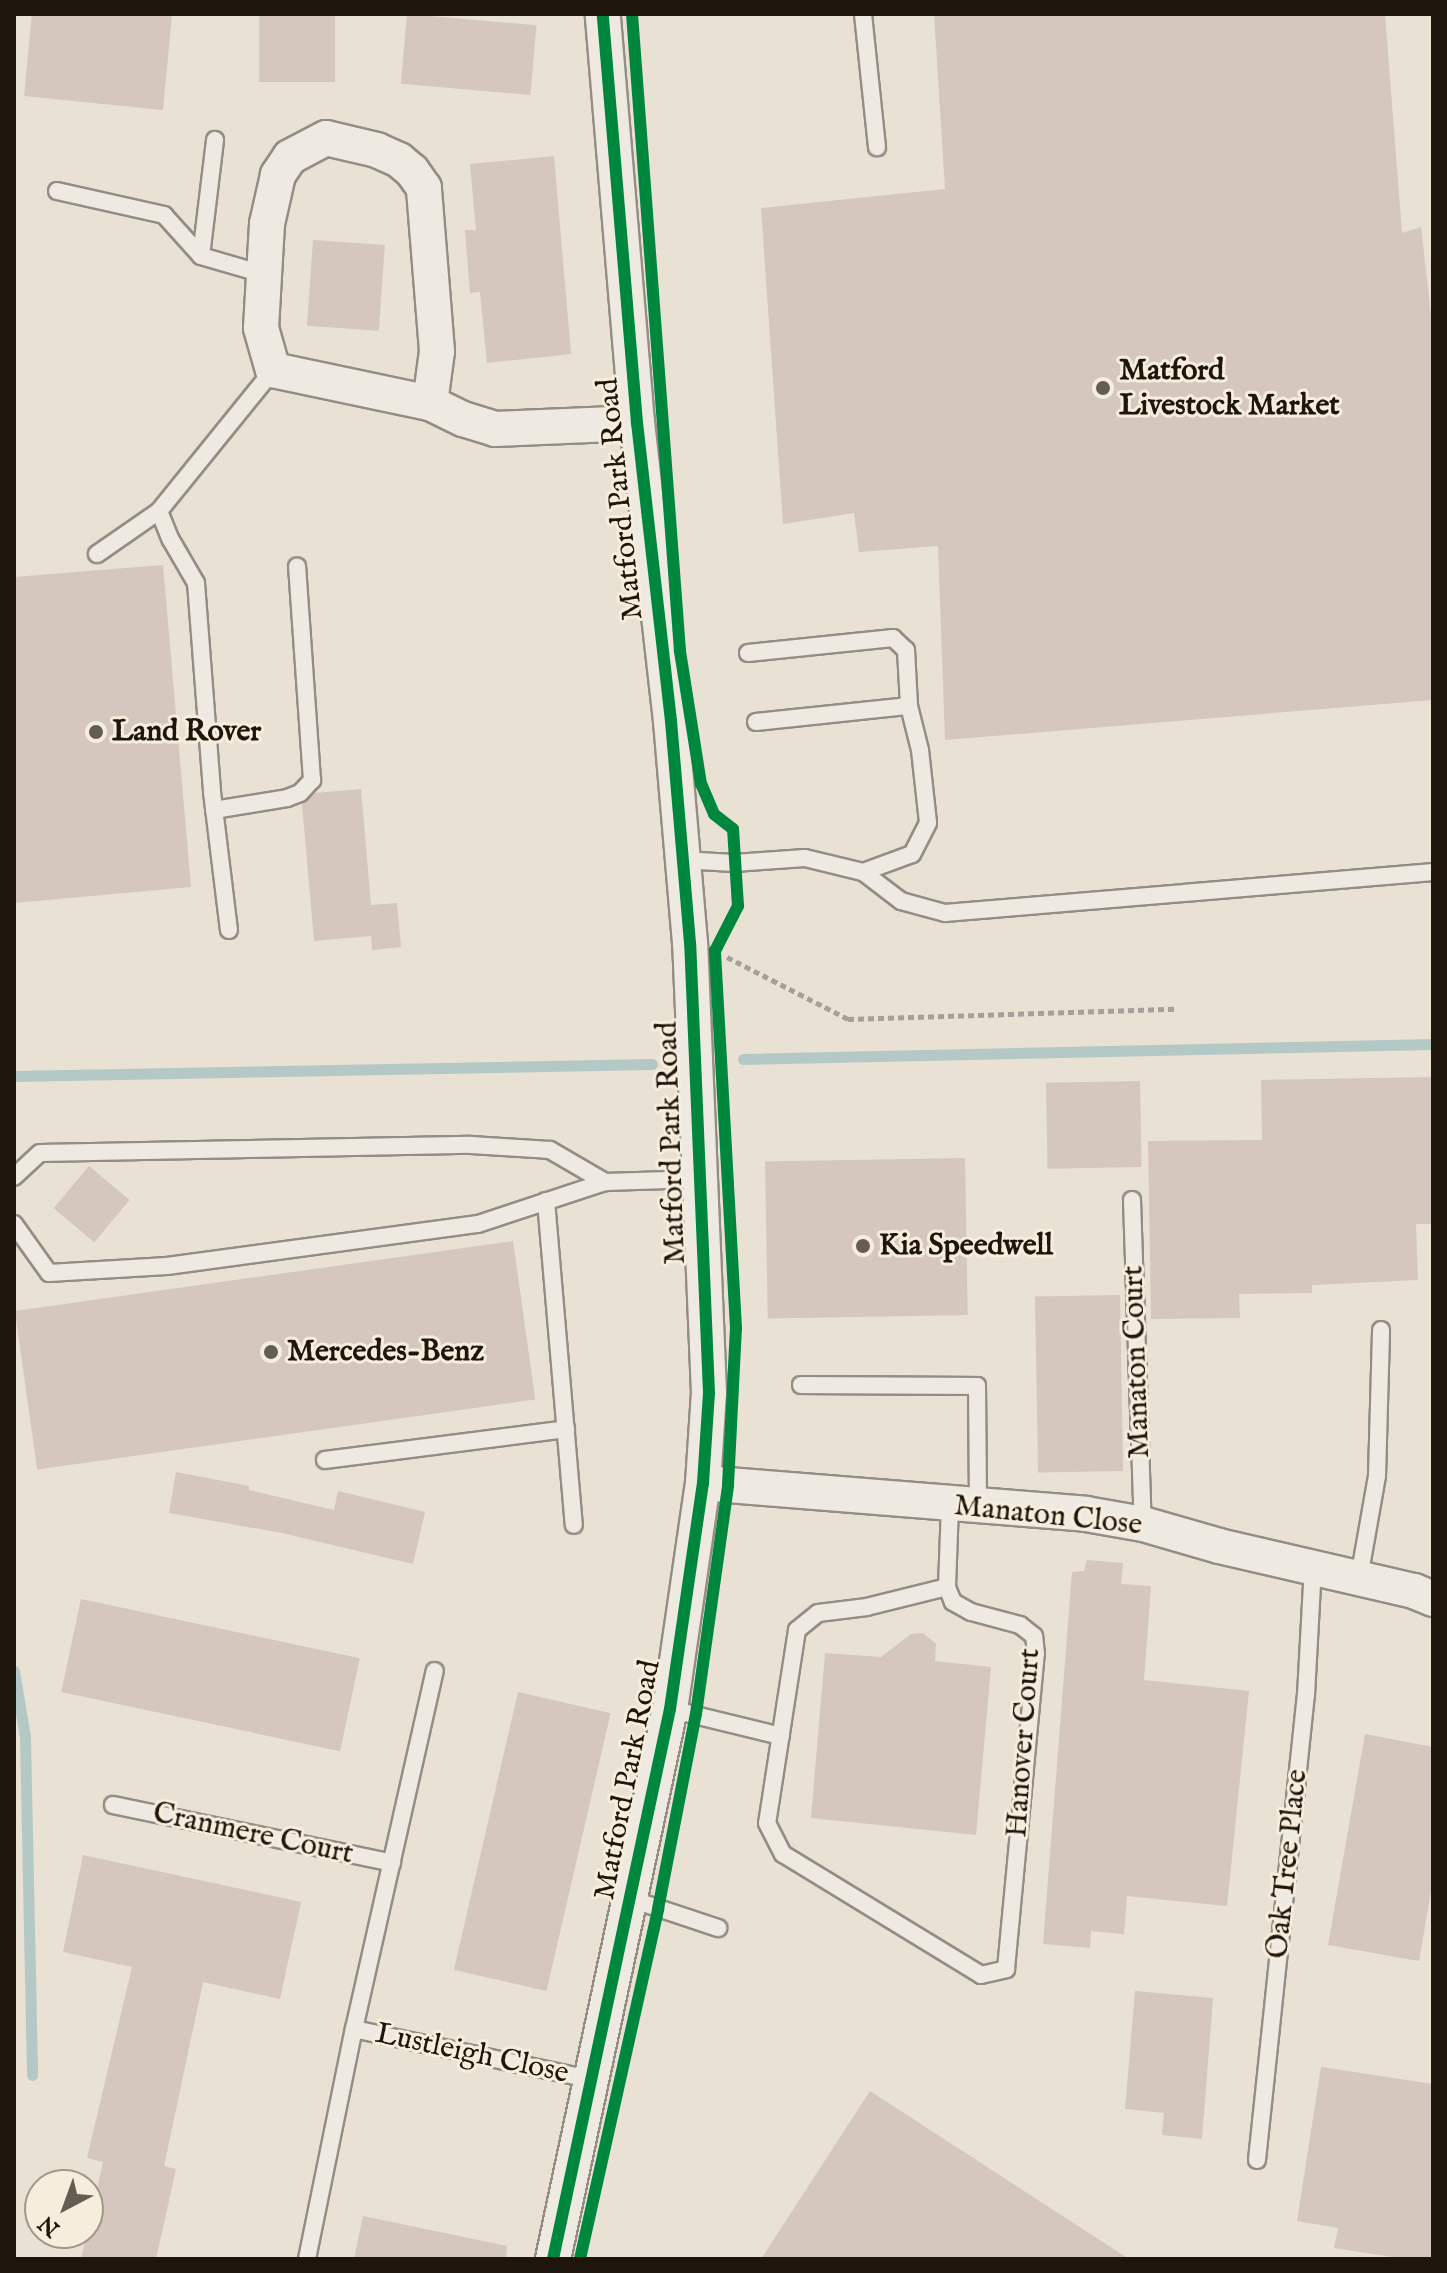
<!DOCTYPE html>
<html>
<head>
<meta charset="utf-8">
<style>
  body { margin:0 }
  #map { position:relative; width:1447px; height:2273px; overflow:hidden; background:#e9e1d4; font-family:"IM FELL English",serif }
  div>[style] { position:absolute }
  .stream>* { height:11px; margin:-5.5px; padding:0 5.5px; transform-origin:5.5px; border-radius:5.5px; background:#b4c8c5 }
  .building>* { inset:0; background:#d5c6be; transform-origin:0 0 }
  .path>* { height:5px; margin-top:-2.5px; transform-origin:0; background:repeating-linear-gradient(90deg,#a5a09a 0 6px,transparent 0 10px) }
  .roads { filter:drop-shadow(2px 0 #938d84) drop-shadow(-2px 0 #938d84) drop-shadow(0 2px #938d84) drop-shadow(0 -2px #938d84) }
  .service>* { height:16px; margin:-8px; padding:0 8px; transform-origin:8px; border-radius:8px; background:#eeeae2 }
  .minor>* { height:34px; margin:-17px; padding:0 17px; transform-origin:17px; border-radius:17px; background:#eeeae2 }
  .cycleway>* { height:12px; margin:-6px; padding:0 6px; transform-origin:6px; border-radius:6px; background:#00873e }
  .dots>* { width:22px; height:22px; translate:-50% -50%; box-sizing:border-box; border:4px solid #f7eddd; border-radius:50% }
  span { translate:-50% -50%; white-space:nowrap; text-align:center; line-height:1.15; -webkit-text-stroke:6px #f7eddd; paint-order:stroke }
  .poi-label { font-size:30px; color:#1e150c; font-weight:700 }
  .left { translate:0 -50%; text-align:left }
  .street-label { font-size:30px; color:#1e150c }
  .frame { position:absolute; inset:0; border:16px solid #1e150c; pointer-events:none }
  .north { position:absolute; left:24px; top:2169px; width:80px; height:80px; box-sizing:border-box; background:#f7eddd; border:2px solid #a09789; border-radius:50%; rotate:221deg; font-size:22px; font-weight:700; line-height:32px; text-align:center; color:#1e150c }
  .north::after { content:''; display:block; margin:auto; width:28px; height:36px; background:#655c52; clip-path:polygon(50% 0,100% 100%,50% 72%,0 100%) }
</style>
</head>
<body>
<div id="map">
  <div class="stream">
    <div style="left:743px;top:1059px;width:690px;rotate:-1.25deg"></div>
    <div style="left:14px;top:1076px;width:638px;rotate:-1.08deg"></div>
    <div style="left:14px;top:1671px;width:67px;rotate:80.5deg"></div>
    <div style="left:25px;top:1737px;width:338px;rotate:88.8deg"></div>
  </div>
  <div class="building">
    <div style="clip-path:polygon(32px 14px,172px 14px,163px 110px,24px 96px)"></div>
    <div style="left:259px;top:14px;width:76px;height:68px"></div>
    <div style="left:407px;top:14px;width:130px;height:70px;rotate:5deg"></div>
    <div style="clip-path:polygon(934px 14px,1385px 14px,1402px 233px,1421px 227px,1433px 332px,1433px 700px,945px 740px,938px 546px,859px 552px,854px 513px,783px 524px,761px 208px,945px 189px)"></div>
    <div style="clip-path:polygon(554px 156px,571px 354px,487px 363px,480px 292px,470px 293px,465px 230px,476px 230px,470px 164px)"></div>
    <div style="left:313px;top:240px;width:72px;height:86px;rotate:4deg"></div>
    <div style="clip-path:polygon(163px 565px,191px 887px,14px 903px,14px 577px)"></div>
    <div style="clip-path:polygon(361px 789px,371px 905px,397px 903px,401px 947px,372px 950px,371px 936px,314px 941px,302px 804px,315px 793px)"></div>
    <div style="clip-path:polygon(1433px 1077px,1433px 1224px,1416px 1224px,1418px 1280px,1312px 1285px,1312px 1293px,1239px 1294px,1240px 1318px,1151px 1319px,1148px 1141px,1262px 1140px,1261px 1080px)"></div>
    <div style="left:1140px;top:1081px;width:86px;height:94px;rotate:89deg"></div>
    <div style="left:965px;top:1158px;width:157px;height:200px;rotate:89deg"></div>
    <div style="left:89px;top:1166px;width:53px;height:55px;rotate:40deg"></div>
    <div style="left:513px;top:1241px;width:160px;height:503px;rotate:82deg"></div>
    <div style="left:1120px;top:1295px;width:176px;height:85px;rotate:89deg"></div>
    <div style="clip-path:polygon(176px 1472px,249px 1486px,249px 1490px,334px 1510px,338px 1491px,425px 1512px,413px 1564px,282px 1533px,169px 1513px)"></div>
    <div style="clip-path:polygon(1087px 1560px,1123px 1563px,1121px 1584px,1151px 1586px,1144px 1680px,1249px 1691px,1227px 1906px,1127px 1896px,1124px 1934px,1091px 1931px,1090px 1948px,1043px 1944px,1072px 1572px,1084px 1571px)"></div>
    <div style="left:81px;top:1599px;width:285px;height:95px;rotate:12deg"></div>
    <div style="clip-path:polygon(923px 1633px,936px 1644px,935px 1661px,991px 1667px,976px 1835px,811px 1818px,825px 1653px,881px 1657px,911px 1634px)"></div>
    <div style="left:518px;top:1692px;width:95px;height:285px;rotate:13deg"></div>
    <div style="clip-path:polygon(1365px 1734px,1433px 1747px,1433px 1880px,1419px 1961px,1328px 1945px)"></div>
    <div style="clip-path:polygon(83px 1855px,301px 1902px,280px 1999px,203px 1982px,164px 2166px,176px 2169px,156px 2259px,81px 2259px,103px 2162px,87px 2158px,132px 1967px,63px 1952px)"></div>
    <div style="clip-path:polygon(1135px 1991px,1213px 1998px,1202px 2139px,1162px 2135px,1164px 2113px,1125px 2109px)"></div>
    <div style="clip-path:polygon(1321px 2067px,1433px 2084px,1433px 2259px,1405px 2259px,1334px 2248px,1338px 2228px,1297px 2221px)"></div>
    <div style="clip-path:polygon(870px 2091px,1129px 2259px,761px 2259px)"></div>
    <div style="clip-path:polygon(363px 2216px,507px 2246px,506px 2259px,354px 2259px)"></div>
  </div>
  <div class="path">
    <div style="left:727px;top:957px;width:136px;rotate:27.1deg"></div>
    <div style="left:848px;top:1019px;width:327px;rotate:-1.8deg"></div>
  </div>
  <div class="roads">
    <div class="service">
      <div style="left:863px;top:14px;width:134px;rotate:84deg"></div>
      <div style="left:57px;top:191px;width:110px;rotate:12.6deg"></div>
      <div style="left:164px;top:215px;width:55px;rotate:47.9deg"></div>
      <div style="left:201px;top:256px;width:65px;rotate:16.2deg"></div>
      <div style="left:201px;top:256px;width:117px;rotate:-83.1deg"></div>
      <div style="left:159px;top:511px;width:31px;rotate:68deg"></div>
      <div style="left:171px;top:540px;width:50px;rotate:59.8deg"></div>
      <div style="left:196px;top:583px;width:210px;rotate:85.6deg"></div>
      <div style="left:212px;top:792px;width:139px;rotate:83deg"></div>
      <div style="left:97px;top:554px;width:75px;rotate:-34.7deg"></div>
      <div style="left:159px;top:511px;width:181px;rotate:-51deg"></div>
      <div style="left:748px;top:653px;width:146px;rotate:-5.9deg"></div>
      <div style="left:893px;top:638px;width:18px;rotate:43deg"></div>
      <div style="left:906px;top:650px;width:56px;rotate:86.9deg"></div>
      <div style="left:756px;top:722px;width:154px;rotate:-6deg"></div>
      <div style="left:909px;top:706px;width:45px;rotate:76deg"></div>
      <div style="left:920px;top:750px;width:73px;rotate:83.7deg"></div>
      <div style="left:928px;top:823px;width:35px;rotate:117deg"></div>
      <div style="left:912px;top:854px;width:52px;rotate:159.8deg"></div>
      <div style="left:214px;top:810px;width:74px;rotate:-9.3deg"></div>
      <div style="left:287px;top:798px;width:14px;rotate:-21deg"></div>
      <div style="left:300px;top:793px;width:18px;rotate:-47deg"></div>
      <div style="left:312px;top:780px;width:214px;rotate:-94deg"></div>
      <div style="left:681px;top:860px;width:53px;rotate:3.2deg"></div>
      <div style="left:734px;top:863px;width:71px;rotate:-4deg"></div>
      <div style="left:805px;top:858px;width:60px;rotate:13.6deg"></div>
      <div style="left:863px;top:872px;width:48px;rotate:37.3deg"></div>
      <div style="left:901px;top:901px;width:46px;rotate:15.3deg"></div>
      <div style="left:945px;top:913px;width:490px;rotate:-4.8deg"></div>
      <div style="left:14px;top:1177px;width:35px;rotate:-43deg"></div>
      <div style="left:40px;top:1153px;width:431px;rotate:-1.1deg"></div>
      <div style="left:471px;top:1145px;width:79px;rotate:3.6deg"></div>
      <div style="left:550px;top:1150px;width:64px;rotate:30.2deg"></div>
      <div style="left:1132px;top:1200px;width:324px;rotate:88.1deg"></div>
      <div style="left:546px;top:1201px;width:325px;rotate:85.1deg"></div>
      <div style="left:14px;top:1224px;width:60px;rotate:54.5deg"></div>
      <div style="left:49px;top:1273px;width:118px;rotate:-3.4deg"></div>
      <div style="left:167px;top:1266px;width:314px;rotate:-7.7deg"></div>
      <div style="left:478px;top:1224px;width:134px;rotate:-18.3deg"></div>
      <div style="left:605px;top:1182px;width:95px;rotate:-1.8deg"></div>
      <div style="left:801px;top:1385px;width:176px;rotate:0.3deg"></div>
      <div style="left:977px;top:1386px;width:121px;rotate:89.5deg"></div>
      <div style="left:325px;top:1460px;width:243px;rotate:-7.3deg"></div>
      <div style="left:1359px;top:1578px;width:104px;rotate:-80deg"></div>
      <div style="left:1377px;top:1476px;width:146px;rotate:-88.4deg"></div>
      <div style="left:947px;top:1587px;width:82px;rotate:166deg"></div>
      <div style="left:867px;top:1607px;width:49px;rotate:173deg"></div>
      <div style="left:818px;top:1613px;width:27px;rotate:141deg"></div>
      <div style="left:797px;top:1630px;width:195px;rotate:98.8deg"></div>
      <div style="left:767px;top:1823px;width:35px;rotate:63deg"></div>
      <div style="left:783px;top:1854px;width:232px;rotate:31.4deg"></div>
      <div style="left:981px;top:1975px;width:26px;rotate:-13deg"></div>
      <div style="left:1006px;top:1969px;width:316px;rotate:-84.6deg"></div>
      <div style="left:1036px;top:1654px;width:18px;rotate:-96deg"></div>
      <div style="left:1034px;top:1636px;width:18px;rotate:-142deg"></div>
      <div style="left:1020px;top:1625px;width:51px;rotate:-165.1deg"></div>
      <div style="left:971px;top:1612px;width:21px;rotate:-151deg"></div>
      <div style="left:953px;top:1602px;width:16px;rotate:-112deg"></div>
      <div style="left:947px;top:1587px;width:83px;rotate:-87.9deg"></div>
      <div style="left:670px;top:1709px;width:114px;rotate:13.7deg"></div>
      <div style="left:113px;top:1805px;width:285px;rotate:11.7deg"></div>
      <div style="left:631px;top:1899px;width:92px;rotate:18.4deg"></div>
      <div style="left:354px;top:2029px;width:367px;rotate:-77.3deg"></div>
      <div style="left:1257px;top:2160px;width:468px;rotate:-84deg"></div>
      <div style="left:1306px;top:1695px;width:128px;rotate:-86.9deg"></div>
      <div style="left:307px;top:2259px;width:235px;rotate:-78.5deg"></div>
      <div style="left:354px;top:2029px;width:244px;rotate:12deg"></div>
    </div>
    <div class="minor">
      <div style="left:430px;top:403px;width:52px;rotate:-82.3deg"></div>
      <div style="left:437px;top:351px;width:164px;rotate:-94.6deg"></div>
      <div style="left:424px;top:188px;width:21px;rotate:-125deg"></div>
      <div style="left:412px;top:171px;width:17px;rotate:-140deg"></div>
      <div style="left:399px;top:160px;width:24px;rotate:-156deg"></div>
      <div style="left:377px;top:150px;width:52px;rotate:-166.8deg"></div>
      <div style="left:326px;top:138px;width:41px;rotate:152.2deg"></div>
      <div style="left:290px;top:157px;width:22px;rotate:124deg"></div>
      <div style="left:278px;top:175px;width:50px;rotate:102.7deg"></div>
      <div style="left:267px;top:224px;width:104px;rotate:93.3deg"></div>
      <div style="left:261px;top:328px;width:44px;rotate:74.1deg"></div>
      <div style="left:273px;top:370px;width:160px;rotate:11.9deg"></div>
      <div style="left:430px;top:403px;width:37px;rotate:26deg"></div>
      <div style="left:463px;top:419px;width:34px;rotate:17deg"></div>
      <div style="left:495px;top:429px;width:142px;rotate:-2.4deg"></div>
      <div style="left:703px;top:1483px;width:384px;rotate:4.6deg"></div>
      <div style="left:1086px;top:1514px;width:58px;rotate:10deg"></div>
      <div style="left:1143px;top:1524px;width:79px;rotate:16.1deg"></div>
      <div style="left:1219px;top:1546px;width:200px;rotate:13deg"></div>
      <div style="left:1414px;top:1591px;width:21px;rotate:23deg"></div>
      <div style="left:553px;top:2259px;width:562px;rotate:-77.99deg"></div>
      <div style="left:670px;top:1709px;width:228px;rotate:-81.7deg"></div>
      <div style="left:703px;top:1483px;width:90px;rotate:-86.2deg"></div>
      <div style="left:709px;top:1393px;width:450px;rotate:-92.4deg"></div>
      <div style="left:690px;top:943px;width:223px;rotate:-94.9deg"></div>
      <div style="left:671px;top:721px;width:300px;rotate:-96.5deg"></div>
      <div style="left:637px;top:423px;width:410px;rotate:-94.8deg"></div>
    </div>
  </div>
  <div class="cycleway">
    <div style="left:553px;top:2259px;width:562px;rotate:-77.99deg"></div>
    <div style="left:670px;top:1709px;width:228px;rotate:-81.7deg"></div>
    <div style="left:703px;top:1483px;width:90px;rotate:-86.2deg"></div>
    <div style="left:709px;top:1393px;width:450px;rotate:-92.4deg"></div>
    <div style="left:690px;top:943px;width:223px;rotate:-94.9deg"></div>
    <div style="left:671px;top:721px;width:300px;rotate:-96.5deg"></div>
    <div style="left:637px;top:423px;width:410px;rotate:-94.8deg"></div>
    <div style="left:580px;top:2259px;width:359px;rotate:-77.4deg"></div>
    <div style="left:658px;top:1909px;width:199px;rotate:-79deg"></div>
    <div style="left:696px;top:1714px;width:231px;rotate:-82deg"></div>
    <div style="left:728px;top:1485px;width:157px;rotate:-87.1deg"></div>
    <div style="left:736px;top:1328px;width:378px;rotate:-93.2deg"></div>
    <div style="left:715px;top:951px;width:51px;rotate:-62.9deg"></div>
    <div style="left:738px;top:906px;width:77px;rotate:-93.7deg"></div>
    <div style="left:733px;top:829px;width:24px;rotate:-142deg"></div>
    <div style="left:714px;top:814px;width:33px;rotate:-113deg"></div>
    <div style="left:701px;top:784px;width:135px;rotate:-99deg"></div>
    <div style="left:680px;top:651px;width:639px;rotate:-94.31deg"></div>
  </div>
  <div class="dots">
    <div style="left:1103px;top:388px;background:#655c52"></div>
    <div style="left:96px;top:732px;background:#655c52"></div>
    <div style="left:863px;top:1246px;background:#655c52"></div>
    <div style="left:271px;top:1352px;background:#655c52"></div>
  </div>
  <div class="poi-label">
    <span class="left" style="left:1119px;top:388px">Matford<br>Livestock Market</span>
    <span class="left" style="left:112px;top:732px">Land Rover</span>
    <span class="left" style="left:879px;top:1246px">Kia Speedwell</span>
    <span class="left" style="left:287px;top:1352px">Mercedes-Benz</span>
  </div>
  <div class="street-label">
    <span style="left:621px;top:499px;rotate:-96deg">Matford Park Road</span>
    <span style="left:672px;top:1143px;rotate:-92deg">Matford Park Road</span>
    <span style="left:1137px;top:1362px;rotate:-92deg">Manaton Court</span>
    <span style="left:1048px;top:1516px;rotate:6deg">Manaton Close</span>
    <span style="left:1024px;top:1743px;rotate:-86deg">Hanover Court</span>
    <span style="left:628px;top:1780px;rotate:-79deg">Matford Park Road</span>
    <span style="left:253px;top:1834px;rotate:12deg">Cranmere Court</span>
    <span style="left:1288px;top:1864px;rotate:-84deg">Oak Tree Place</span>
    <span style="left:472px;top:2054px;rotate:12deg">Lustleigh Close</span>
  </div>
  <div class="frame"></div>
  <div class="north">N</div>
</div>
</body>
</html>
